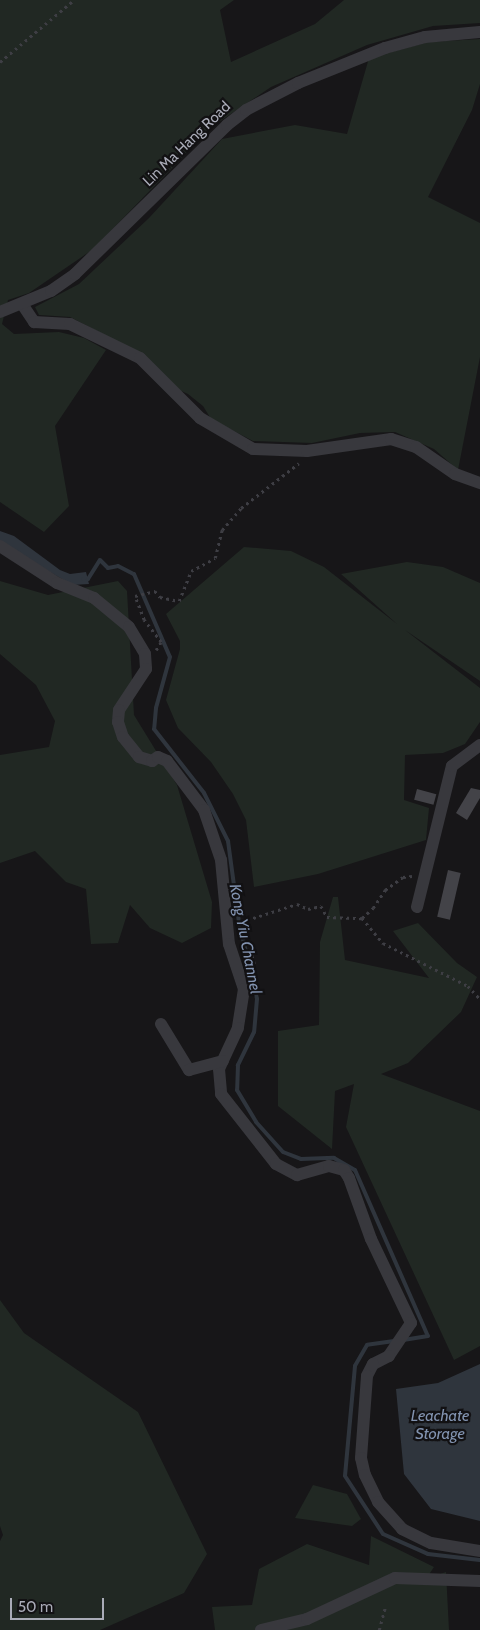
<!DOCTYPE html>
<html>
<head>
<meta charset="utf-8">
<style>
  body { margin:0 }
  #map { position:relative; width:480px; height:1630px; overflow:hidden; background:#171618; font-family:Cabin,sans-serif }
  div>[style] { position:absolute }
  .green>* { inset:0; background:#212823 }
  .water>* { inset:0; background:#2f353d }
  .stream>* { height:4px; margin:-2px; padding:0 2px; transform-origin:2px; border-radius:2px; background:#2f353d }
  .building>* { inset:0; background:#434348; transform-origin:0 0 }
  .path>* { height:2.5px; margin-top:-1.25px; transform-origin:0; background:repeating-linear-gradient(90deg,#3e3e44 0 2.5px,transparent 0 6.5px) }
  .minor>* { height:12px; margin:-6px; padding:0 6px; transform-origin:6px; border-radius:6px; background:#38383d }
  span { translate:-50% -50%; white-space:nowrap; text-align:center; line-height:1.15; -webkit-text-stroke:4.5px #121113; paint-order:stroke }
  .street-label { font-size:15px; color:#a9abb7 }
  .water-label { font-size:16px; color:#8293b0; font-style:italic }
  .scale { position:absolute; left:10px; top:1598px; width:94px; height:22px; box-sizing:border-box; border:2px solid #a9abb7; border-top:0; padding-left:6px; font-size:15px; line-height:18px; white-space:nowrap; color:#a9abb7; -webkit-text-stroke:4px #121113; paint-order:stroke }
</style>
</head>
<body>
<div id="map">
  <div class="green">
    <div style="clip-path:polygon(0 0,234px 0,220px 10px,231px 62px,315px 24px,344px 0,480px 0,480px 23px,433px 26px,367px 45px,271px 87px,213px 126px,92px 250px,29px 293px,8px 300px,2px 324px,14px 334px,59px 332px,84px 338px,106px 350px,55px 426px,69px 506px,44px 532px,0 502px)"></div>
    <div style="clip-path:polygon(480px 39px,480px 84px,472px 110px,428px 197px,480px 223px,480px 357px,458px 470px,434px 449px,395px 432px,360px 433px,312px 443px,253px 441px,211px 419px,203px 406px,188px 394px,172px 387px,105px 335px,70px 317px,39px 315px,35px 307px,79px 284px,149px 218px,222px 139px,295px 125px,347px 134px,369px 58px,429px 42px)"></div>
    <div style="clip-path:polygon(244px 547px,291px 551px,324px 567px,397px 624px,341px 574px,407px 562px,443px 567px,480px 583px,480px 681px,405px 630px,480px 688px,480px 722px,465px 744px,443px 753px,405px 755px,404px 800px,429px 808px,426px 840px,318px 874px,254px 887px,246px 820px,233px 794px,211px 762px,178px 728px,166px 700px,180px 649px,180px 641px,166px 614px)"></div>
    <div style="clip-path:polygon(0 581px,48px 595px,118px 581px,127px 591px,134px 715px,177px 785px,212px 902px,211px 928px,182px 943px,150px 928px,130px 905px,118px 943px,91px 944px,86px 889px,66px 882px,35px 851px,0 863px,0 755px,49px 747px,55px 721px,36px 685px,0 654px)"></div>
    <div style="clip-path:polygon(333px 897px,338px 897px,345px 960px,429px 978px,393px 931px,418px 923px,457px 963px,477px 977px,461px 1012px,408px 1063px,381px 1074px,480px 1111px,480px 1346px,454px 1360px,346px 1127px,354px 1084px,335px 1091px,332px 1149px,278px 1106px,278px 1031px,319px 1025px,320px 942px)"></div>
    <div style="clip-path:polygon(0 1300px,24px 1333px,138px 1412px,207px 1554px,184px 1593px,100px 1630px,0 1630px,0 1541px,3px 1535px,0 1526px)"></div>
    <div style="clip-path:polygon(313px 1485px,347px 1494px,361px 1519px,352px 1526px,295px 1518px)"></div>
    <div style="clip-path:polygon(371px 1536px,434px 1567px,426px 1579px,446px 1572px,449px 1630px,215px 1630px,212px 1607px,252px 1605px,259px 1569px,307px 1544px,369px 1565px)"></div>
  </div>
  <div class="water">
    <div style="clip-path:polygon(0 531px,14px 536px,60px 570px,70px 574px,86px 572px,89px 584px,72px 585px,0 542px)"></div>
    <div style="clip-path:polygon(480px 1364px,480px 1521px,431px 1509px,404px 1474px,396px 1389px,438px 1383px)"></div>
  </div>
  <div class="stream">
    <div style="left:83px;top:579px;width:5px"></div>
    <div style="left:88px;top:579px;width:22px;rotate:-58deg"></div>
    <div style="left:100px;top:560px;width:11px;rotate:45deg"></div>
    <div style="left:108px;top:568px;width:10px;rotate:-11deg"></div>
    <div style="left:118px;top:566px;width:18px;rotate:27deg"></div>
    <div style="left:134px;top:574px;width:90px;rotate:66.6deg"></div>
    <div style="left:170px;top:657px;width:53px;rotate:105.4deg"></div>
    <div style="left:156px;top:708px;width:21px;rotate:95deg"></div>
    <div style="left:154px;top:729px;width:81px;rotate:52deg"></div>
    <div style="left:204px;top:793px;width:54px;rotate:63.4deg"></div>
    <div style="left:228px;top:841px;width:82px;rotate:82.3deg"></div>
    <div style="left:239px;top:922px;width:79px;rotate:76.8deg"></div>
    <div style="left:257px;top:999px;width:33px;rotate:95deg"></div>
    <div style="left:254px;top:1032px;width:37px;rotate:116deg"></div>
    <div style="left:238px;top:1065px;width:25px;rotate:92deg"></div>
    <div style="left:237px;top:1090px;width:37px;rotate:59deg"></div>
    <div style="left:256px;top:1122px;width:40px;rotate:48deg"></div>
    <div style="left:283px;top:1152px;width:19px;rotate:21deg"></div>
    <div style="left:301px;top:1159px;width:33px;rotate:-2deg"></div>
    <div style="left:334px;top:1158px;width:24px;rotate:30deg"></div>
    <div style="left:355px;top:1170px;width:181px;rotate:66.3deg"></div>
    <div style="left:428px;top:1336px;width:25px;rotate:171deg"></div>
    <div style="left:394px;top:1341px;width:27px;rotate:172deg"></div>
    <div style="left:367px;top:1345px;width:24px;rotate:120deg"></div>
    <div style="left:355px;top:1366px;width:110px;rotate:95.2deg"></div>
    <div style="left:345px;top:1476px;width:69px;rotate:56.8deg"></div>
    <div style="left:383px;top:1534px;width:49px;rotate:24deg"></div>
    <div style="left:428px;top:1554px;width:52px;rotate:6.6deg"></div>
  </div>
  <div class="building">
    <div style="clip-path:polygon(471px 788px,480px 790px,480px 798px,467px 820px,456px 813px)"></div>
    <div style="left:417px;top:789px;width:20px;height:11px;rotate:15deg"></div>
    <div style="left:448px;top:870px;width:13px;height:48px;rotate:13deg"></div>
  </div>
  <div class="path">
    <div style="left:0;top:62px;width:97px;rotate:-40deg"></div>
    <div style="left:156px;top:650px;width:9px;rotate:-58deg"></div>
    <div style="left:161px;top:642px;width:28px;rotate:-128deg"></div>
    <div style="left:144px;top:620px;width:26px;rotate:-111deg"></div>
    <div style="left:135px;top:596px;width:21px;rotate:-14deg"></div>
    <div style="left:155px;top:591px;width:8px;rotate:50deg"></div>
    <div style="left:160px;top:597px;width:19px;rotate:12deg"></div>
    <div style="left:179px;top:601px;width:32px;rotate:-68deg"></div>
    <div style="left:191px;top:571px;width:27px;rotate:-28deg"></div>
    <div style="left:215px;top:558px;width:29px;rotate:-76deg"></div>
    <div style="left:222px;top:530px;width:29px;rotate:-49deg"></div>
    <div style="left:241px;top:508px;width:73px;rotate:-37.8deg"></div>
    <div style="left:362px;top:918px;width:33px;rotate:50deg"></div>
    <div style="left:383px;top:943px;width:95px;rotate:26.8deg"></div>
    <div style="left:468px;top:986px;width:18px;rotate:47deg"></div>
    <div style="left:248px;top:966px;width:6px;rotate:-18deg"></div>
    <div style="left:254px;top:964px;width:37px;rotate:-104deg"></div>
    <div style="left:245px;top:928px;width:8px;rotate:-76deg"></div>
    <div style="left:247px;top:920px;width:52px;rotate:-17.7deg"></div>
    <div style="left:297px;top:904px;width:12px;rotate:24deg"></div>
    <div style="left:308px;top:909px;width:13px;rotate:-13deg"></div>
    <div style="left:321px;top:906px;width:13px;rotate:61deg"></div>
    <div style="left:327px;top:917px;width:35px;rotate:2deg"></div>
    <div style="left:362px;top:918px;width:15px;rotate:-42deg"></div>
    <div style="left:373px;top:908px;width:22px;rotate:-56deg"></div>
    <div style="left:385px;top:890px;width:22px;rotate:-36deg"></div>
    <div style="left:403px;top:877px;width:9px;rotate:-6deg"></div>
    <div style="left:379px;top:1630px;width:23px;rotate:-75deg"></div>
  </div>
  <div class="minor">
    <div style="left:22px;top:304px;width:22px;rotate:56deg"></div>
    <div style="left:34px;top:322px;width:36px;rotate:3deg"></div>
    <div style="left:70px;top:324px;width:78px;rotate:25.9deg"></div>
    <div style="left:140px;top:358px;width:85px;rotate:45deg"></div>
    <div style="left:200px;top:418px;width:61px;rotate:30.3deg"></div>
    <div style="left:253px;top:449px;width:54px;rotate:2.1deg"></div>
    <div style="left:307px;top:451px;width:85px;rotate:-8.1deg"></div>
    <div style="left:391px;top:439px;width:26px;rotate:18deg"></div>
    <div style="left:416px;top:447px;width:47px;rotate:34.7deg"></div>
    <div style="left:455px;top:474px;width:27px;rotate:20deg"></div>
    <div style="left:0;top:312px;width:55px;rotate:-22.4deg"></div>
    <div style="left:51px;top:291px;width:29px;rotate:-35deg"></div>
    <div style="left:75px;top:274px;width:213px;rotate:-44.4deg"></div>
    <div style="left:227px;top:125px;width:24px;rotate:-38deg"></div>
    <div style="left:246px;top:110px;width:59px;rotate:-27.4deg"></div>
    <div style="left:298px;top:83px;width:94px;rotate:-21.9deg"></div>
    <div style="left:385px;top:48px;width:41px;rotate:-15.4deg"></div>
    <div style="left:425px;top:37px;width:55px;rotate:-5.2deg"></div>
    <div style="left:0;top:546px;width:68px;rotate:33deg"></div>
    <div style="left:57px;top:583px;width:40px;rotate:22deg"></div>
    <div style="left:94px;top:598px;width:45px;rotate:39.6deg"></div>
    <div style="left:129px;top:627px;width:31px;rotate:59deg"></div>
    <div style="left:145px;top:654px;width:15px;rotate:86deg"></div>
    <div style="left:146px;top:669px;width:49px;rotate:123.4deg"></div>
    <div style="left:119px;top:710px;width:12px;rotate:95deg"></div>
    <div style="left:118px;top:722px;width:16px;rotate:72deg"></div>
    <div style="left:123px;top:737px;width:26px;rotate:51deg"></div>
    <div style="left:139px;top:757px;width:14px;rotate:17deg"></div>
    <div style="left:152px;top:761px;width:7px;rotate:-34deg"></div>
    <div style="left:158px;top:757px;width:10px;rotate:24deg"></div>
    <div style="left:167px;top:761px;width:61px;rotate:52.9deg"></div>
    <div style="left:204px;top:810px;width:53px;rotate:71.2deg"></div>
    <div style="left:221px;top:860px;width:84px;rotate:84.6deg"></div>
    <div style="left:229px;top:944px;width:47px;rotate:71.6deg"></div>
    <div style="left:244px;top:989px;width:39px;rotate:99deg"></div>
    <div style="left:238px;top:1028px;width:45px;rotate:114.9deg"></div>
    <div style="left:219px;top:1069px;width:25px;rotate:85deg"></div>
    <div style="left:221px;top:1094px;width:89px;rotate:51.8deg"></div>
    <div style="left:276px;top:1164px;width:24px;rotate:28deg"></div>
    <div style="left:297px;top:1175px;width:33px;rotate:-16deg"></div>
    <div style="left:329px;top:1166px;width:16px;rotate:15deg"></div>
    <div style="left:344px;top:1170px;width:9px;rotate:58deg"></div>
    <div style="left:349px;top:1178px;width:65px;rotate:70.2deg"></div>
    <div style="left:371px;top:1239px;width:93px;rotate:64.5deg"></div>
    <div style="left:411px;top:1323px;width:40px;rotate:124deg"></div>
    <div style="left:389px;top:1356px;width:18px;rotate:153deg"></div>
    <div style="left:373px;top:1364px;width:13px;rotate:117deg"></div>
    <div style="left:367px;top:1376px;width:82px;rotate:94.2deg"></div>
    <div style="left:361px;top:1458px;width:17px;rotate:77deg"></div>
    <div style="left:365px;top:1475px;width:30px;rotate:64deg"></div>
    <div style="left:378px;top:1502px;width:36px;rotate:48deg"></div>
    <div style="left:402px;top:1529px;width:32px;rotate:26deg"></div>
    <div style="left:431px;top:1543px;width:50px;rotate:9.3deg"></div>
    <div style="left:417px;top:907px;width:145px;rotate:-76.1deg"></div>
    <div style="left:452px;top:766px;width:35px;rotate:-37deg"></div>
    <div style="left:161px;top:1024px;width:54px;rotate:58.7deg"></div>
    <div style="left:189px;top:1070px;width:35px;rotate:-15deg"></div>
    <div style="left:261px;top:1630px;width:47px;rotate:-13.4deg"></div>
    <div style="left:307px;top:1619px;width:97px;rotate:-25deg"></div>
    <div style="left:395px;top:1578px;width:85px;rotate:2deg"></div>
  </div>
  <div class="street-label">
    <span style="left:187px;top:144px;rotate:-44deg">Lin Ma Hang Road</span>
  </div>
  <div class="water-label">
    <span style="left:245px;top:939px;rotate:79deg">Kong Yiu Channel</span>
    <span style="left:440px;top:1425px">Leachate<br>Storage</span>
  </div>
  <div class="scale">50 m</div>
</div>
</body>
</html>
